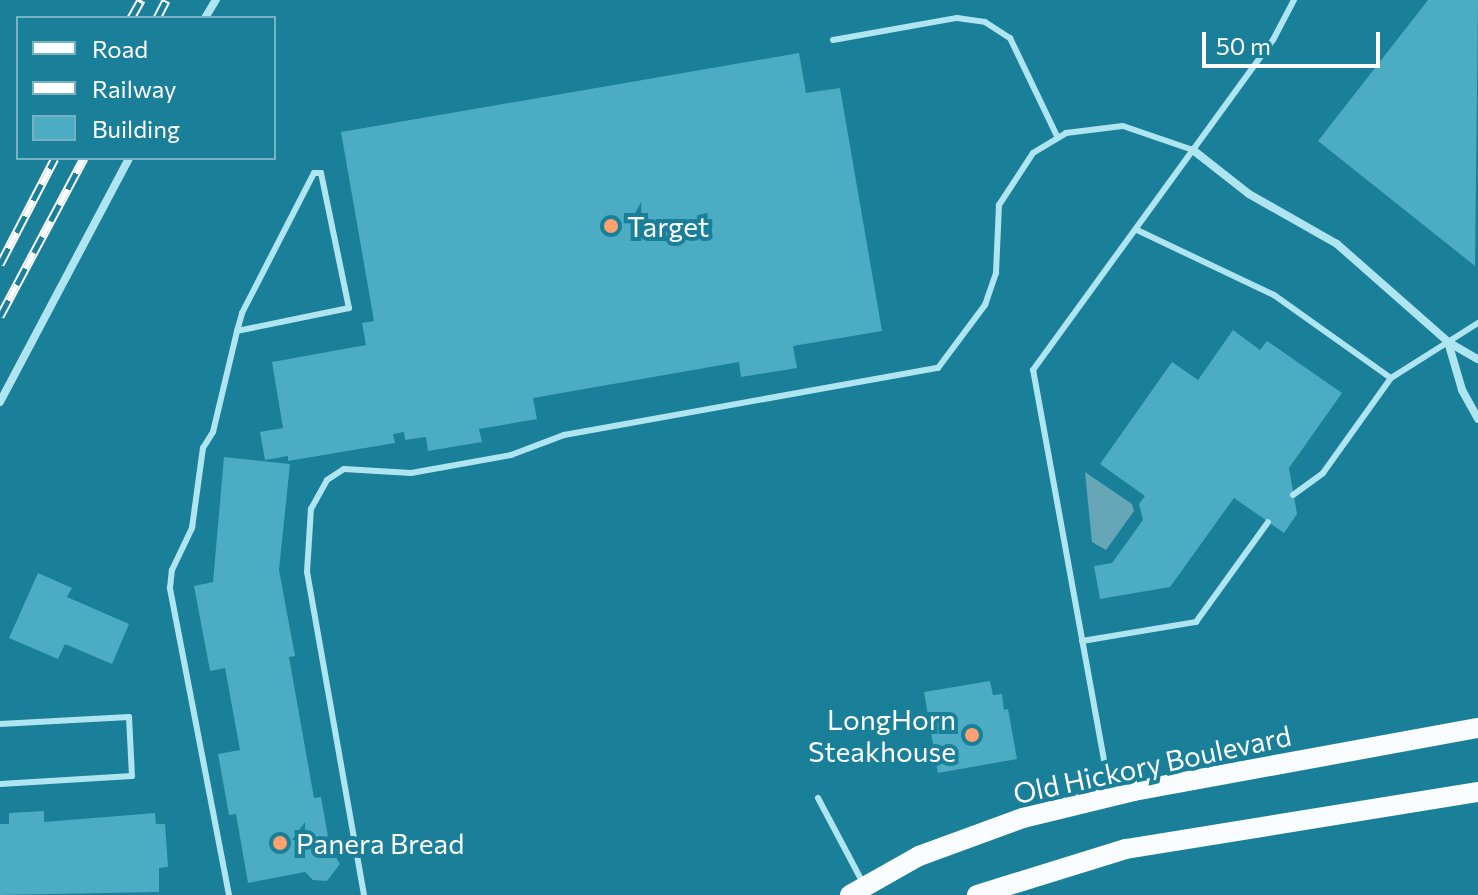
<!DOCTYPE html>
<html>
<head>
<meta charset="utf-8">
<style>
  body { margin:0 }
  #map { position:relative; width:1478px; height:895px; overflow:hidden; background:#1a7f99; font-family:Commissioner,sans-serif }
  div>[style] { position:absolute }
  .water>* { inset:0; background:#66a6b6 }
  .building>* { inset:0; background:#4bacc3 }
  .service>* { height:6px; margin:-3px; padding:0 3px; transform-origin:3px; border-radius:3px; background:#afe4f1 }
  .minor>* { height:8px; margin:-4px; padding:0 4px; transform-origin:4px; border-radius:4px; background:#afe4f1 }
  .primary>* { height:20px; margin:-10px; padding:0 10px; transform-origin:10px; border-radius:10px; background:#f9fdff }
  .rail>* { height:9px; margin-top:-4.5px; transform-origin:0; background:repeating-linear-gradient(90deg,#1a7f99 0 18px,#fff 0 36px); box-sizing:border-box; border-block:2px solid #fff }
  .dots>* { width:22px; height:22px; translate:-50% -50%; box-sizing:border-box; border:4px solid #1a7f99; border-radius:50% }
  span { translate:-50% -50%; white-space:nowrap; text-align:center; line-height:1.15; -webkit-text-stroke:8px #1a7f99; paint-order:stroke }
  .poi-label { font-size:28px; color:#fff }
  .left { translate:0 -50%; text-align:left }
  .right { translate:-100% -50%; text-align:right }
  .street-label { font-size:28px; color:#fff }
  .legend { position:absolute; left:16px; top:16px; width:260px; height:144px; box-sizing:border-box; background:#1a7f99; border:2px solid #76b2c2; margin:0; padding:10px 14px; list-style:none; font-size:24px; color:#fff }
  .legend li { display:flex; align-items:center; gap:16px; height:40px }
  .legend b { width:40px; border:2px solid #76b2c2 }
  .scale { position:absolute; left:1202px; top:32px; width:178px; height:36px; box-sizing:border-box; border:4px solid #fff; border-top:0; padding-left:10px; font-size:24px; line-height:28px; white-space:nowrap; color:#fff; -webkit-text-stroke:6px #1a7f99; paint-order:stroke }
</style>
</head>
<body>
<div id="map">
  <div class="water">
    <div style="clip-path:polygon(1085px 472px,1132px 504px,1134px 511px,1106px 550px,1092px 542px)"></div>
  </div>
  <div class="building">
    <div style="clip-path:polygon(1428px 0,1478px 0,1475px 266px,1318px 141px)"></div>
    <div style="clip-path:polygon(799px 53px,806px 93px,840px 88px,882px 331px,793px 346px,797px 368px,741px 377px,739px 362px,533px 398px,537px 419px,479px 429px,482px 442px,428px 451px,426px 437px,405px 440px,404px 432px,393px 434px,395px 443px,288px 461px,288px 456px,265px 460px,260px 432px,283px 428px,272px 362px,366px 345px,362px 323px,374px 321px,341px 132px)"></div>
    <div style="clip-path:polygon(1233px 330px,1260px 350px,1267px 341px,1342px 393px,1289px 468px,1297px 514px,1284px 533px,1234px 498px,1170px 587px,1100px 599px,1094px 566px,1112px 563px,1143px 520px,1139px 504px,1145px 496px,1100px 464px,1172px 362px,1198px 380px)"></div>
    <div style="clip-path:polygon(224px 457px,290px 464px,279px 570px,295px 656px,289px 657px,314px 798px,321px 797px,330px 848px,340px 864px,327px 881px,313px 880px,305px 872px,248px 883px,236px 814px,229px 815px,218px 754px,240px 750px,225px 668px,210px 671px,194px 586px,213px 582px)"></div>
    <div style="clip-path:polygon(38px 573px,72px 588px,67px 597px,129px 624px,112px 664px,65px 644px,58px 659px,9px 638px)"></div>
    <div style="clip-path:polygon(990px 681px,993px 695px,1002px 694px,1004px 710px,1008px 709px,1017px 759px,938px 773px,924px 692px)"></div>
    <div style="clip-path:polygon(44px 811px,44px 822px,155px 813px,156px 824px,165px 824px,168px 867px,159px 868px,159px 892px,0 895px,0 824px,9px 824px,9px 813px)"></div>
  </div>
  <div class="service">
    <div style="left:833px;top:40px;width:126px;rotate:-10.1deg"></div>
    <div style="left:957px;top:18px;width:28px;rotate:8deg"></div>
    <div style="left:985px;top:22px;width:30px;rotate:33deg"></div>
    <div style="left:1010px;top:38px;width:109px;rotate:64.4deg"></div>
    <div style="left:1137px;top:230px;width:152px;rotate:25.4deg"></div>
    <div style="left:1274px;top:295px;width:143px;rotate:35.4deg"></div>
    <div style="left:1293px;top:495px;width:37px;rotate:-36deg"></div>
    <div style="left:1323px;top:473px;width:117px;rotate:-54.4deg"></div>
    <div style="left:1391px;top:378px;width:103px;rotate:-32.3deg"></div>
    <div style="left:1082px;top:641px;width:116px;rotate:-9.5deg"></div>
    <div style="left:1196px;top:622px;width:123px;rotate:-54.2deg"></div>
    <div style="left:0;top:724px;width:129px;rotate:-3.1deg"></div>
    <div style="left:129px;top:717px;width:59px;rotate:87.1deg"></div>
    <div style="left:132px;top:776px;width:132px;rotate:176.5deg"></div>
    <div style="left:1110px;top:793px;width:430px;rotate:-100.3deg"></div>
    <div style="left:1033px;top:370px;width:408px;rotate:-54deg"></div>
    <div style="left:1273px;top:40px;width:45px;rotate:-62.3deg"></div>
    <div style="left:818px;top:798px;width:96px;rotate:62.1deg"></div>
    <div style="left:229px;top:895px;width:313px;rotate:-100.9deg"></div>
    <div style="left:170px;top:588px;width:18px;rotate:-84deg"></div>
    <div style="left:172px;top:570px;width:47px;rotate:-64.5deg"></div>
    <div style="left:192px;top:528px;width:81px;rotate:-82.2deg"></div>
    <div style="left:203px;top:448px;width:19px;rotate:-58deg"></div>
    <div style="left:213px;top:432px;width:104px;rotate:-76.6deg"></div>
    <div style="left:237px;top:331px;width:19px;rotate:-74deg"></div>
    <div style="left:242px;top:313px;width:157px;rotate:-62.8deg"></div>
    <div style="left:314px;top:173px;width:7px"></div>
    <div style="left:321px;top:173px;width:138px;rotate:78.3deg"></div>
    <div style="left:349px;top:308px;width:114px;rotate:168.4deg"></div>
    <div style="left:364px;top:895px;width:328px;rotate:-100deg"></div>
    <div style="left:307px;top:572px;width:63px;rotate:-86.4deg"></div>
    <div style="left:311px;top:509px;width:33px;rotate:-61deg"></div>
    <div style="left:327px;top:480px;width:20px;rotate:-33deg"></div>
    <div style="left:344px;top:469px;width:67px;rotate:3.4deg"></div>
    <div style="left:411px;top:473px;width:102px;rotate:-10.2deg"></div>
    <div style="left:511px;top:455px;width:57px;rotate:-20.7deg"></div>
    <div style="left:564px;top:435px;width:380px;rotate:-10.2deg"></div>
    <div style="left:938px;top:368px;width:79px;rotate:-53.3deg"></div>
    <div style="left:985px;top:305px;width:34px;rotate:-71deg"></div>
    <div style="left:996px;top:273px;width:68px;rotate:-87.5deg"></div>
    <div style="left:999px;top:205px;width:62px;rotate:-56.8deg"></div>
    <div style="left:1033px;top:153px;width:39px;rotate:-31deg"></div>
    <div style="left:1066px;top:133px;width:57px;rotate:-7deg"></div>
    <div style="left:1123px;top:126px;width:74px;rotate:18.9deg"></div>
  </div>
  <div class="minor">
    <div style="left:205px;top:18px;width:21px;rotate:-59deg"></div>
    <div style="left:1193px;top:150px;width:71px;rotate:38.2deg"></div>
    <div style="left:1249px;top:194px;width:101px;rotate:29.6deg"></div>
    <div style="left:1337px;top:244px;width:148px;rotate:41.4deg"></div>
    <div style="left:1448px;top:342px;width:34px;rotate:30deg"></div>
    <div style="left:1448px;top:342px;width:50px;rotate:73.7deg"></div>
    <div style="left:1462px;top:390px;width:33px;rotate:61deg"></div>
    <div style="left:0;top:402px;width:276px;rotate:-62.1deg"></div>
  </div>
  <div class="primary">
    <div style="left:850px;top:895px;width:79px;rotate:-29.5deg"></div>
    <div style="left:919px;top:856px;width:111px;rotate:-20.1deg"></div>
    <div style="left:1023px;top:818px;width:114px;rotate:-13.7deg"></div>
    <div style="left:1134px;top:791px;width:350px;rotate:-10.4deg"></div>
    <div style="left:977px;top:895px;width:156px;rotate:-17.2deg"></div>
    <div style="left:1126px;top:849px;width:357px;rotate:-9.2deg"></div>
  </div>
  <div class="rail">
    <div style="left:131px;top:18px;width:21px;rotate:-61deg"></div>
    <div style="left:157px;top:18px;width:20px;rotate:-63deg"></div>
    <div style="left:0;top:264px;width:119px;rotate:-62.6deg"></div>
    <div style="left:0;top:316px;width:179px;rotate:-62deg"></div>
  </div>
  <div class="dots">
    <div style="left:611px;top:226px;background:#ffa16f"></div>
    <div style="left:972px;top:735px;background:#ffa16f"></div>
    <div style="left:280px;top:843px;background:#ffa16f"></div>
  </div>
  <div class="poi-label">
    <span class="left" style="left:627px;top:226px">Target</span>
    <span class="right" style="left:956px;top:735px">LongHorn<br>Steakhouse</span>
    <span class="left" style="left:296px;top:843px">Panera Bread</span>
  </div>
  <div class="street-label">
    <span style="left:1152px;top:764px;rotate:-12deg">Old Hickory Boulevard</span>
  </div>
  <ul class="legend">
  <li><b style="height:10px;background:#f9fdff"></b>Road</li>
  <li><b style="height:10px;background:#fff"></b>Railway</li>
  <li><b style="height:22px;background:#4bacc3"></b>Building</li>
  </ul>
  <div class="scale">50 m</div>
</div>
</body>
</html>
